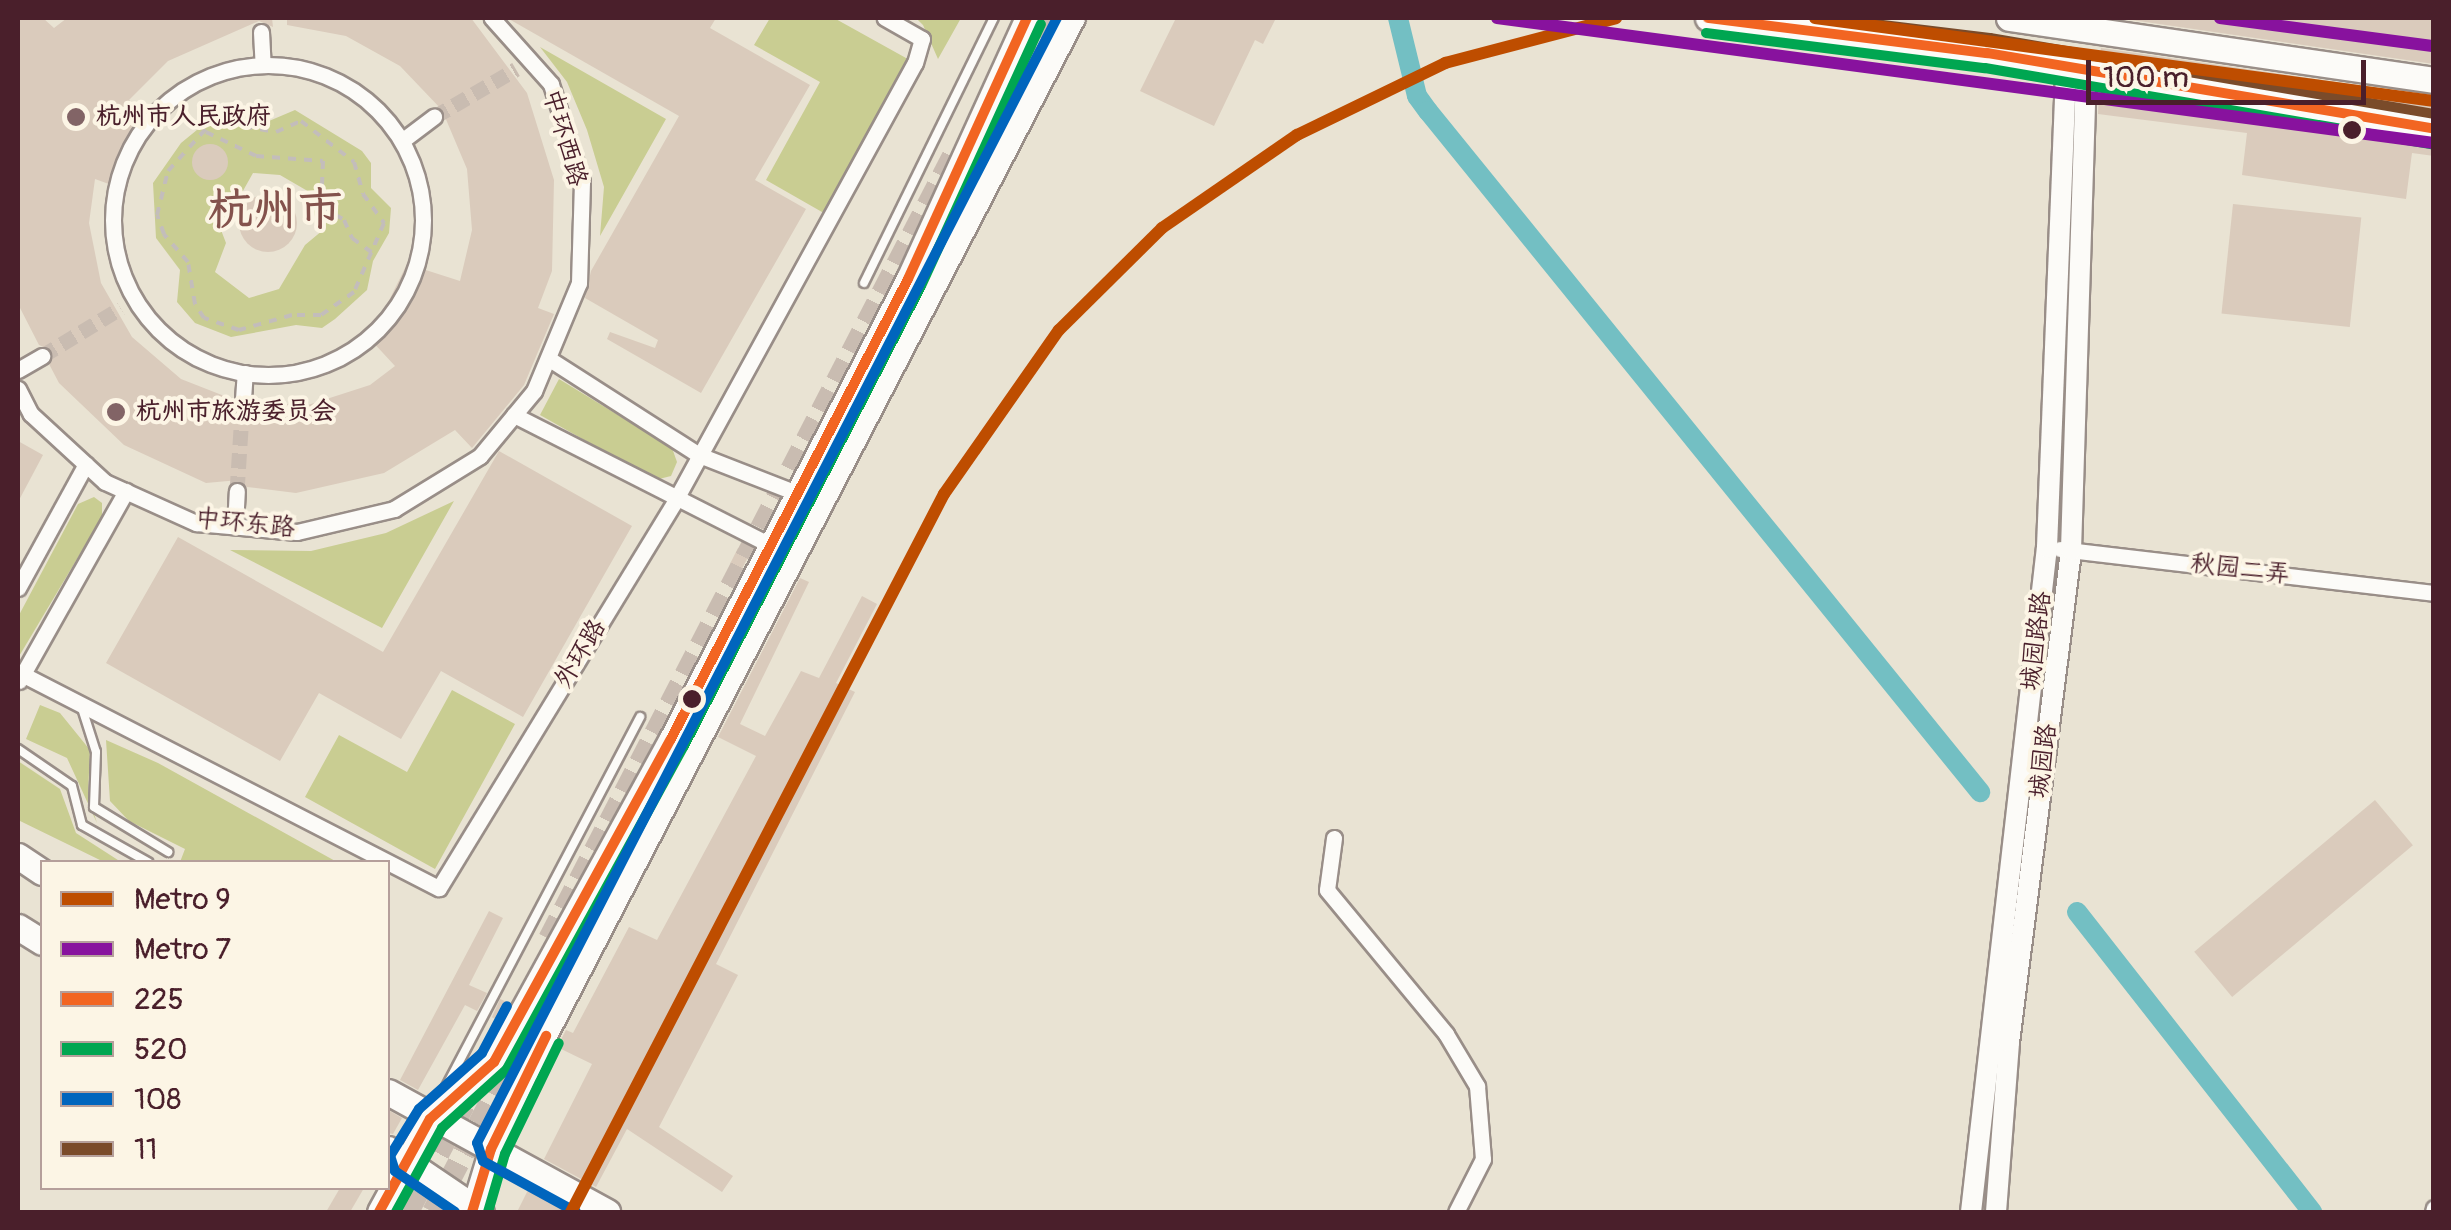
<!DOCTYPE html>
<html>
<head>
<meta charset="utf-8">
<style>
  body { margin:0 }
  #map { position:relative; width:2451px; height:1230px; overflow:hidden; background:#e9e3d3; font-family:Pangolin,"LXGW WenKai TC",sans-serif }
  div>[style] { position:absolute }
  .green>* { inset:0; background:#c9cd92 }
  .canal>* { height:20px; margin:-10px; padding:0 10px; transform-origin:10px; border-radius:10px; background:#73bfc3 }
  .building>* { inset:0; background:#dacbbc; transform-origin:0 0 }
  .round { border-radius:50% }
  .minor-tunnel>* { height:15px; margin-top:-7.5px; transform-origin:0; background:repeating-linear-gradient(90deg,#c9bcb1 0 15px,transparent 0 23px) }
  .secondary-tunnel>* { height:22px; margin-top:-11px; transform-origin:0; background:repeating-linear-gradient(90deg,#c9bcb1 0 22px,transparent 0 33px) }
  .path>* { height:4px; margin-top:-2px; transform-origin:0; background:repeating-linear-gradient(90deg,#c3bdbb 0 8px,transparent 0 16px) }
  .roads { filter:drop-shadow(2px 0 #998e88) drop-shadow(-2px 0 #998e88) drop-shadow(0 2px #998e88) drop-shadow(0 -2px #998e88) }
  .service>* { height:8px; margin:-4px; padding:0 4px; transform-origin:4px; border-radius:4px; background:#fcfbf8 }
  .minor>* { height:15px; margin:-7.5px; padding:0 7.5px; transform-origin:7.5px; border-radius:7.5px; background:#fcfbf8 }
  .minor>.ring { margin:-7.5px; padding:0; box-sizing:content-box; background:none; border:15px solid #fcfbf8; border-radius:50% }
  .tertiary>* { height:20px; margin:-10px; padding:0 10px; transform-origin:10px; border-radius:10px; background:#fcfbf8 }
  .secondary>* { height:22px; margin:-11px; padding:0 11px; transform-origin:11px; border-radius:11px; background:#fcfbf8 }
  .primary>* { height:25px; margin:-12.5px; padding:0 12.5px; transform-origin:12.5px; border-radius:12.5px; background:#fcfbf8 }
  .bus-1>* { height:10px; margin:-5px; padding:0 5px; transform-origin:5px; border-radius:5px; background:#f26522 }
  .bus-2>* { height:10px; margin:-5px; padding:0 5px; transform-origin:5px; border-radius:5px; background:#00a651 }
  .bus-3>* { height:10px; margin:-5px; padding:0 5px; transform-origin:5px; border-radius:5px; background:#0065bd }
  .bus-4>* { height:10px; margin:-5px; padding:0 5px; transform-origin:5px; border-radius:5px; background:#7a4b2a }
  .metro-1>* { height:12px; margin:-6px; padding:0 6px; transform-origin:6px; border-radius:6px; background:#be4d00 }
  .metro-2>* { height:12px; margin:-6px; padding:0 6px; transform-origin:6px; border-radius:6px; background:#88129e }
  .dots>* { width:28px; height:28px; translate:-50% -50%; box-sizing:border-box; border:5px solid #fcf5e5; border-radius:50% }
  span { translate:-50% -50%; white-space:nowrap; text-align:center; line-height:1.15; -webkit-text-stroke:8px #fcf5e5; paint-order:stroke }
  .poi-label { font-size:25px; color:#4a1f2b; font-weight:700 }
  .left { translate:0 -50%; text-align:left }
  .street-label { font-size:25px; color:#4a1f2b }
  .town-label { font-size:45px; color:#84524c; font-weight:700 }
  .frame { position:absolute; inset:0; border:20px solid #4a1f2b; pointer-events:none }
  .legend { position:absolute; left:40px; top:860px; width:350px; height:330px; box-sizing:border-box; background:#fcf5e5; border:2px solid #b59f9b; margin:0; padding:12px 18px; list-style:none; font-size:30px; color:#4a1f2b }
  .legend li { display:flex; align-items:center; gap:20px; height:50px }
  .legend b { width:50px; border:2px solid #b59f9b }
  .scale { position:absolute; left:2086px; top:60px; width:280px; height:45px; box-sizing:border-box; border:5px solid #4a1f2b; border-top:0; padding-left:12px; font-size:30px; line-height:35px; white-space:nowrap; color:#4a1f2b; -webkit-text-stroke:8px #fcf5e5; paint-order:stroke }
</style>
</head>
<body>
<div id="map">
  <div class="green">
    <div style="clip-path:polygon(770px 18px,834px 18px,915px 63px,829px 216px,766px 180px,820px 82px,754px 45px)"></div>
    <div style="clip-path:polygon(916px 18px,961px 18px,938px 59px,923px 25px)"></div>
    <div style="clip-path:polygon(540px 47px,666px 119px,600px 236px,604px 187px,587px 130px,567px 82px)"></div>
    <div style="clip-path:polygon(evenodd,295px 110px,362px 151px,371px 163px,371px 188px,391px 208px,389px 233px,373px 261px,367px 290px,335px 319px,322px 328px,296px 325px,231px 337px,195px 323px,177px 302px,180px 270px,156px 238px,153px 183px,181px 143px,203px 125px,222px 118px,269px 121px,295px 110px,253px 173px,280px 175px,311px 193px,311px 210px,323px 230px,305px 245px,279px 289px,249px 298px,215px 272px,226px 243px,221px 230px,253px 173px)"></div>
    <div style="clip-path:polygon(559px 379px,672px 448px,677px 462px,671px 476px,655px 480px,540px 415px)"></div>
    <div style="clip-path:polygon(94px 497px,102px 503px,102px 517px,18px 658px,18px 617px,78px 504px)"></div>
    <div style="clip-path:polygon(454px 501px,382px 628px,230px 550px,311px 551px,386px 533px)"></div>
    <div style="clip-path:polygon(452px 690px,515px 724px,435px 869px,305px 797px,339px 735px,407px 772px)"></div>
    <div style="clip-path:polygon(40px 705px,60px 713px,90px 750px,88px 795px,97px 823px,67px 758px,26px 739px)"></div>
    <div style="clip-path:polygon(106px 740px,158px 763px,337px 862px,180px 862px,185px 849px,129px 821px,110px 801px)"></div>
    <div style="clip-path:polygon(18px 761px,60px 789px,76px 833px,121px 862px,104px 862px,18px 820px)"></div>
  </div>
  <div class="canal">
    <div style="left:1398px;top:18px;width:80px;rotate:76.3deg"></div>
    <div style="left:1417px;top:96px;width:19px;rotate:54deg"></div>
    <div style="left:1428px;top:111px;width:877px;rotate:50.97deg"></div>
    <div style="left:2077px;top:912px;width:381px;rotate:51.9deg"></div>
  </div>
  <div class="building">
    <div style="clip-path:polygon(18px 18px,43px 18px,54px 28px,67px 18px,272px 18px,273px 27px,259px 21px,168px 61px,129px 100px,156px 125px,120px 188px,95px 179px,89px 223px,101px 283px,132px 337px,181px 379px,232px 399px,243px 410px,253px 403px,308px 405px,370px 385px,395px 366px,370px 339px,407px 264px,460px 281px,472px 230px,467px 169px,442px 110px,400px 66px,346px 36px,287px 25px,287px 18px,471px 18px,527px 93px,554px 180px,552px 271px,538px 308px,554px 314px,524px 385px,472px 448px,455px 430px,384px 473px,296px 493px,247px 487px,239px 480px,206px 483px,124px 445px,59px 383px,49px 364px,52px 351px,39px 345px,18px 304px)"></div>
    <div style="clip-path:polygon(507px 18px,716px 18px,710px 28px,810px 85px,755px 180px,806px 209px,701px 393px,607px 339px,610px 332px,655px 348px,658px 340px,585px 298px,591px 271px,679px 116px)"></div>
    <div style="clip-path:polygon(1176px 18px,1276px 18px,1263px 44px,1255px 40px,1214px 126px,1140px 91px)"></div>
    <div style="clip-path:polygon(2118px 18px,2434px 18px,2434px 64px)"></div>
    <div style="clip-path:polygon(2101px 48px,2434px 96px,2434px 112px,2100px 56px)"></div>
    <div style="clip-path:polygon(2099px 89px,2434px 145px,2434px 156px,2412px 153px,2406px 199px,2242px 175px,2247px 133px,2098px 114px)"></div>
    <div class="round" style="left:192px;top:144px;width:36px;height:36px"></div>
    <div class="round" style="left:239px;top:194px;width:58px;height:58px"></div>
    <div style="left:2233px;top:204px;width:129px;height:110px;rotate:6deg"></div>
    <div style="clip-path:polygon(18px 441px,43px 455px,18px 502px)"></div>
    <div style="clip-path:polygon(499px 451px,632px 526px,523px 717px,441px 671px,401px 739px,319px 693px,280px 761px,106px 663px,178px 537px,383px 652px)"></div>
    <div style="left:738px;top:548px;width:13px;height:17px;rotate:27deg"></div>
    <div style="clip-path:polygon(800px 578px,809px 582px,740px 724px,765px 736px,801px 671px,819px 678px,862px 596px,877px 604px,836px 683px,855px 692px,716px 964px,738px 975px,659px 1127px,733px 1176px,722px 1192px,627px 1129px,596px 1187px,544px 1159px,592px 1064px,557px 1047px,566px 1030px,573px 1033px,629px 927px,657px 940px,756px 756px,718px 737px)"></div>
    <div style="left:2375px;top:800px;width:59px;height:236px;rotate:50deg"></div>
    <div style="clip-path:polygon(489px 911px,503px 918px,469px 985px,487px 993px,477px 1011px,465px 1005px,418px 1090px,400px 1080px)"></div>
    <div style="left:500px;top:999px;width:10px;height:20px;rotate:24deg"></div>
    <div style="clip-path:polygon(388px 1110px,402px 1118px,393px 1134px,388px 1133px)"></div>
    <div style="clip-path:polygon(340px 1188px,364px 1188px,350px 1212px,326px 1212px)"></div>
    <div style="clip-path:polygon(529px 1188px,574px 1212px,517px 1212px)"></div>
  </div>
  <div class="minor-tunnel">
    <div style="left:434px;top:117px;width:95px;rotate:-30.3deg"></div>
    <div style="left:42px;top:356px;width:92px;rotate:-31.3deg"></div>
    <div style="left:237px;top:491px;width:92px;rotate:-86.3deg"></div>
  </div>
  <div class="secondary-tunnel">
    <div style="left:921px;top:273px;width:288px;rotate:-62.5deg"></div>
    <div style="left:549px;top:939px;width:888px;rotate:-62.71deg"></div>
    <div style="left:408px;top:1212px;width:151px;rotate:-62.4deg"></div>
    <div style="left:433px;top:1212px;width:381px;rotate:-62.5deg"></div>
  </div>
  <div class="path">
    <div style="left:213px;top:121px;width:64px;rotate:9.9deg"></div>
    <div style="left:276px;top:132px;width:27px;rotate:-24deg"></div>
    <div style="left:301px;top:121px;width:67px;rotate:37.7deg"></div>
    <div style="left:354px;top:162px;width:33px;rotate:74deg"></div>
    <div style="left:363px;top:194px;width:36px;rotate:54deg"></div>
    <div style="left:384px;top:223px;width:75px;rotate:113.5deg"></div>
    <div style="left:354px;top:292px;width:40px;rotate:145.1deg"></div>
    <div style="left:321px;top:315px;width:29px;rotate:180deg"></div>
    <div style="left:292px;top:315px;width:55px;rotate:164.2deg"></div>
    <div style="left:239px;top:330px;width:37px;rotate:-161deg"></div>
    <div style="left:204px;top:318px;width:17px;rotate:-123deg"></div>
    <div style="left:195px;top:304px;width:43px;rotate:-99.5deg"></div>
    <div style="left:188px;top:262px;width:37px;rotate:-131deg"></div>
    <div style="left:164px;top:234px;width:20px;rotate:-110deg"></div>
    <div style="left:157px;top:215px;width:45px;rotate:-76deg"></div>
    <div style="left:168px;top:171px;width:67px;rotate:-48deg"></div>
    <div style="left:206px;top:132px;width:55px;rotate:25.6deg"></div>
    <div style="left:256px;top:156px;width:67px;rotate:4.3deg"></div>
    <div style="left:323px;top:161px;width:46px;rotate:92.5deg"></div>
    <div style="left:321px;top:207px;width:26px;rotate:29deg"></div>
    <div style="left:344px;top:220px;width:20px;rotate:66deg"></div>
    <div style="left:352px;top:238px;width:24px;rotate:36deg"></div>
  </div>
  <div class="roads">
    <div class="service">
      <div style="left:864px;top:283px;width:295px;rotate:-63.9deg"></div>
      <div style="left:81px;top:705px;width:49px;rotate:72.3deg"></div>
      <div style="left:96px;top:752px;width:55px;rotate:92.1deg"></div>
      <div style="left:94px;top:807px;width:87px;rotate:31.3deg"></div>
      <div style="left:18px;top:749px;width:65px;rotate:34.4deg"></div>
      <div style="left:72px;top:786px;width:40px;rotate:75.6deg"></div>
      <div style="left:82px;top:825px;width:76px;rotate:29.3deg"></div>
      <div style="left:438px;top:1102px;width:435px;rotate:-62.3deg"></div>
    </div>
    <div class="minor">
      <div style="left:261px;top:32px;width:33px;rotate:87deg"></div>
      <div class="ring" style="left:113px;top:65px;width:295px;height:295px"></div>
      <div style="left:403px;top:140px;width:39px;rotate:-37deg"></div>
      <div style="left:551px;top:360px;width:176px;rotate:32.7deg"></div>
      <div style="left:699px;top:455px;width:135px;rotate:21.3deg"></div>
      <div style="left:18px;top:370px;width:28px;rotate:-30deg"></div>
      <div style="left:18px;top:389px;width:28px;rotate:63deg"></div>
      <div style="left:31px;top:414px;width:100px;rotate:42.6deg"></div>
      <div style="left:105px;top:482px;width:100px;rotate:24.3deg"></div>
      <div style="left:196px;top:523px;width:101px;rotate:5.1deg"></div>
      <div style="left:297px;top:532px;width:100px;rotate:-13.3deg"></div>
      <div style="left:394px;top:509px;width:101px;rotate:-31.6deg"></div>
      <div style="left:480px;top:456px;width:85px;rotate:-50.3deg"></div>
      <div style="left:534px;top:391px;width:117px;rotate:-67.4deg"></div>
      <div style="left:579px;top:283px;width:101px;rotate:-88.3deg"></div>
      <div style="left:582px;top:182px;width:103px;rotate:-107.6deg"></div>
      <div style="left:551px;top:84px;width:89px;rotate:-131.8deg"></div>
      <div style="left:243px;top:399px;width:26px;rotate:-86deg"></div>
      <div style="left:514px;top:415px;width:314px;rotate:26.9deg"></div>
      <div style="left:235px;top:526px;width:35px;rotate:-87deg"></div>
      <div style="left:2060px;top:549px;width:377px;rotate:6.7deg"></div>
      <div style="left:18px;top:588px;width:141px;rotate:-61.3deg"></div>
      <div style="left:18px;top:672px;width:473px;rotate:27.2deg"></div>
      <div style="left:439px;top:888px;width:456px;rotate:-58.6deg"></div>
      <div style="left:676px;top:499px;width:497px;rotate:-61.3deg"></div>
      <div style="left:915px;top:63px;width:25px;rotate:-74deg"></div>
      <div style="left:922px;top:39px;width:43px;rotate:-150.4deg"></div>
      <div style="left:19px;top:681px;width:218px;rotate:-60.6deg"></div>
      <div style="left:1334px;top:838px;width:52px;rotate:97.7deg"></div>
      <div style="left:1327px;top:890px;width:187px;rotate:50.4deg"></div>
      <div style="left:1446px;top:1034px;width:61px;rotate:59.2deg"></div>
      <div style="left:1477px;top:1086px;width:73px;rotate:85.3deg"></div>
      <div style="left:1483px;top:1159px;width:59px;rotate:117deg"></div>
      <div style="left:2433px;top:1212px;width:4px;rotate:-76deg"></div>
    </div>
    <div class="tertiary">
      <div style="left:1971px;top:1212px;width:669px;rotate:-83.48deg"></div>
      <div style="left:2047px;top:547px;width:480px;rotate:-87.7deg"></div>
      <div style="left:1996px;top:1212px;width:170px;rotate:-85.6deg"></div>
      <div style="left:2009px;top:1042px;width:496px;rotate:-82.8deg"></div>
      <div style="left:2071px;top:550px;width:481px;rotate:-88.2deg"></div>
    </div>
    <div class="secondary">
      <div style="left:379px;top:1212px;width:106px;rotate:-61.3deg"></div>
      <div style="left:430px;top:1119px;width:86px;rotate:-41.7deg"></div>
      <div style="left:494px;top:1062px;width:368px;rotate:-61.3deg"></div>
      <div style="left:671px;top:739px;width:517px;rotate:-62.74deg"></div>
      <div style="left:908px;top:279px;width:287px;rotate:-65.5deg"></div>
      <div style="left:472px;top:1212px;width:66px;rotate:-73.2deg"></div>
      <div style="left:491px;top:1149px;width:85px;rotate:-64.9deg"></div>
      <div style="left:527px;top:1072px;width:1187px;rotate:-62.57deg"></div>
    </div>
    <div class="primary">
      <div style="left:1708px;top:18px;width:281px;rotate:7.2deg"></div>
      <div style="left:1987px;top:53px;width:453px;rotate:9.6deg"></div>
      <div style="left:2009px;top:18px;width:429px;rotate:8.3deg"></div>
      <div style="left:18px;top:856px;width:29px;rotate:34deg"></div>
      <div style="left:18px;top:927px;width:28px;rotate:32deg"></div>
      <div style="left:388px;top:1092px;width:250px;rotate:28.7deg"></div>
      <div style="left:388px;top:1149px;width:112px;rotate:34.1deg"></div>
    </div>
  </div>
  <div class="bus-1">
    <div style="left:1708px;top:18px;width:281px;rotate:7.2deg"></div>
    <div style="left:1987px;top:53px;width:453px;rotate:9.6deg"></div>
    <div style="left:379px;top:1212px;width:106px;rotate:-61.3deg"></div>
    <div style="left:430px;top:1119px;width:86px;rotate:-41.7deg"></div>
    <div style="left:494px;top:1062px;width:368px;rotate:-61.3deg"></div>
    <div style="left:671px;top:739px;width:517px;rotate:-62.74deg"></div>
    <div style="left:908px;top:279px;width:287px;rotate:-65.5deg"></div>
    <div style="left:472px;top:1212px;width:66px;rotate:-73.2deg"></div>
    <div style="left:491px;top:1149px;width:126px;rotate:-64deg"></div>
  </div>
  <div class="bus-2">
    <div style="left:1706px;top:33px;width:281px;rotate:7.2deg"></div>
    <div style="left:1985px;top:68px;width:452px;rotate:9.7deg"></div>
    <div style="left:396px;top:1212px;width:96px;rotate:-61.3deg"></div>
    <div style="left:442px;top:1128px;width:88px;rotate:-42.2deg"></div>
    <div style="left:507px;top:1069px;width:368px;rotate:-61.3deg"></div>
    <div style="left:684px;top:746px;width:517px;rotate:-62.74deg"></div>
    <div style="left:921px;top:286px;width:288px;rotate:-65.4deg"></div>
    <div style="left:488px;top:1212px;width:60px;rotate:-73.7deg"></div>
    <div style="left:505px;top:1154px;width:123px;rotate:-64.1deg"></div>
  </div>
  <div class="bus-3">
    <div style="left:455px;top:1212px;width:73px;rotate:-145.7deg"></div>
    <div style="left:395px;top:1171px;width:16px;rotate:-108deg"></div>
    <div style="left:390px;top:1156px;width:55px;rotate:-58.3deg"></div>
    <div style="left:419px;top:1109px;width:84px;rotate:-41.6deg"></div>
    <div style="left:482px;top:1053px;width:53px;rotate:-62deg"></div>
    <div style="left:576px;top:1212px;width:106px;rotate:-151.3deg"></div>
    <div style="left:483px;top:1161px;width:19px;rotate:-108deg"></div>
    <div style="left:477px;top:1143px;width:1266px;rotate:-62.73deg"></div>
  </div>
  <div class="bus-4">
    <div style="left:1825px;top:18px;width:166px;rotate:6.9deg"></div>
    <div style="left:1990px;top:38px;width:450px;rotate:9.7deg"></div>
  </div>
  <div class="metro-1">
    <div style="left:1815px;top:18px;width:625px;rotate:7.64deg"></div>
    <div style="left:571px;top:1212px;width:809px;rotate:-62.55deg"></div>
    <div style="left:944px;top:494px;width:200px;rotate:-55deg"></div>
    <div style="left:1059px;top:330px;width:145px;rotate:-44.7deg"></div>
    <div style="left:1162px;top:228px;width:164px;rotate:-34.6deg"></div>
    <div style="left:1297px;top:135px;width:165px;rotate:-25.9deg"></div>
    <div style="left:1445px;top:63px;width:177px;rotate:-14.7deg"></div>
  </div>
  <div class="metro-2">
    <div style="left:1497px;top:18px;width:945px;rotate:7.6deg"></div>
    <div style="left:2220px;top:18px;width:216px;rotate:7.5deg"></div>
  </div>
  <div class="dots">
    <div style="left:76px;top:117px;background:#826466"></div>
    <div style="left:2352px;top:130px;background:#4a1f2b"></div>
    <div style="left:116px;top:412px;background:#826466"></div>
    <div style="left:692px;top:699px;background:#4a1f2b"></div>
  </div>
  <div class="poi-label">
    <span class="left" style="left:96px;top:117px">杭州市人民政府</span>
    <span class="left" style="left:136px;top:412px">杭州市旅游委员会</span>
  </div>
  <div class="street-label">
    <span style="left:564px;top:138px;rotate:74deg">中环西路</span>
    <span style="left:245px;top:524px;rotate:6deg">中环东路</span>
    <span style="left:2240px;top:570px;rotate:7deg">秋园二弄</span>
    <span style="left:2037px;top:641px;rotate:-83deg">城园路路</span>
    <span style="left:581px;top:654px;rotate:-59deg">外环路</span>
    <span style="left:2044px;top:761px;rotate:-83deg">城园路</span>
  </div>
  <div class="town-label">
    <span style="left:275px;top:211px">杭州市</span>
  </div>
  <div class="frame"></div>
  <ul class="legend">
  <li><b style="height:12px;background:#be4d00"></b>Metro 9</li>
  <li><b style="height:12px;background:#88129e"></b>Metro 7</li>
  <li><b style="height:12px;background:#f26522"></b>225</li>
  <li><b style="height:12px;background:#00a651"></b>520</li>
  <li><b style="height:12px;background:#0065bd"></b>108</li>
  <li><b style="height:12px;background:#7a4b2a"></b>11</li>
  </ul>
  <div class="scale">100 m</div>
</div>
</body>
</html>
